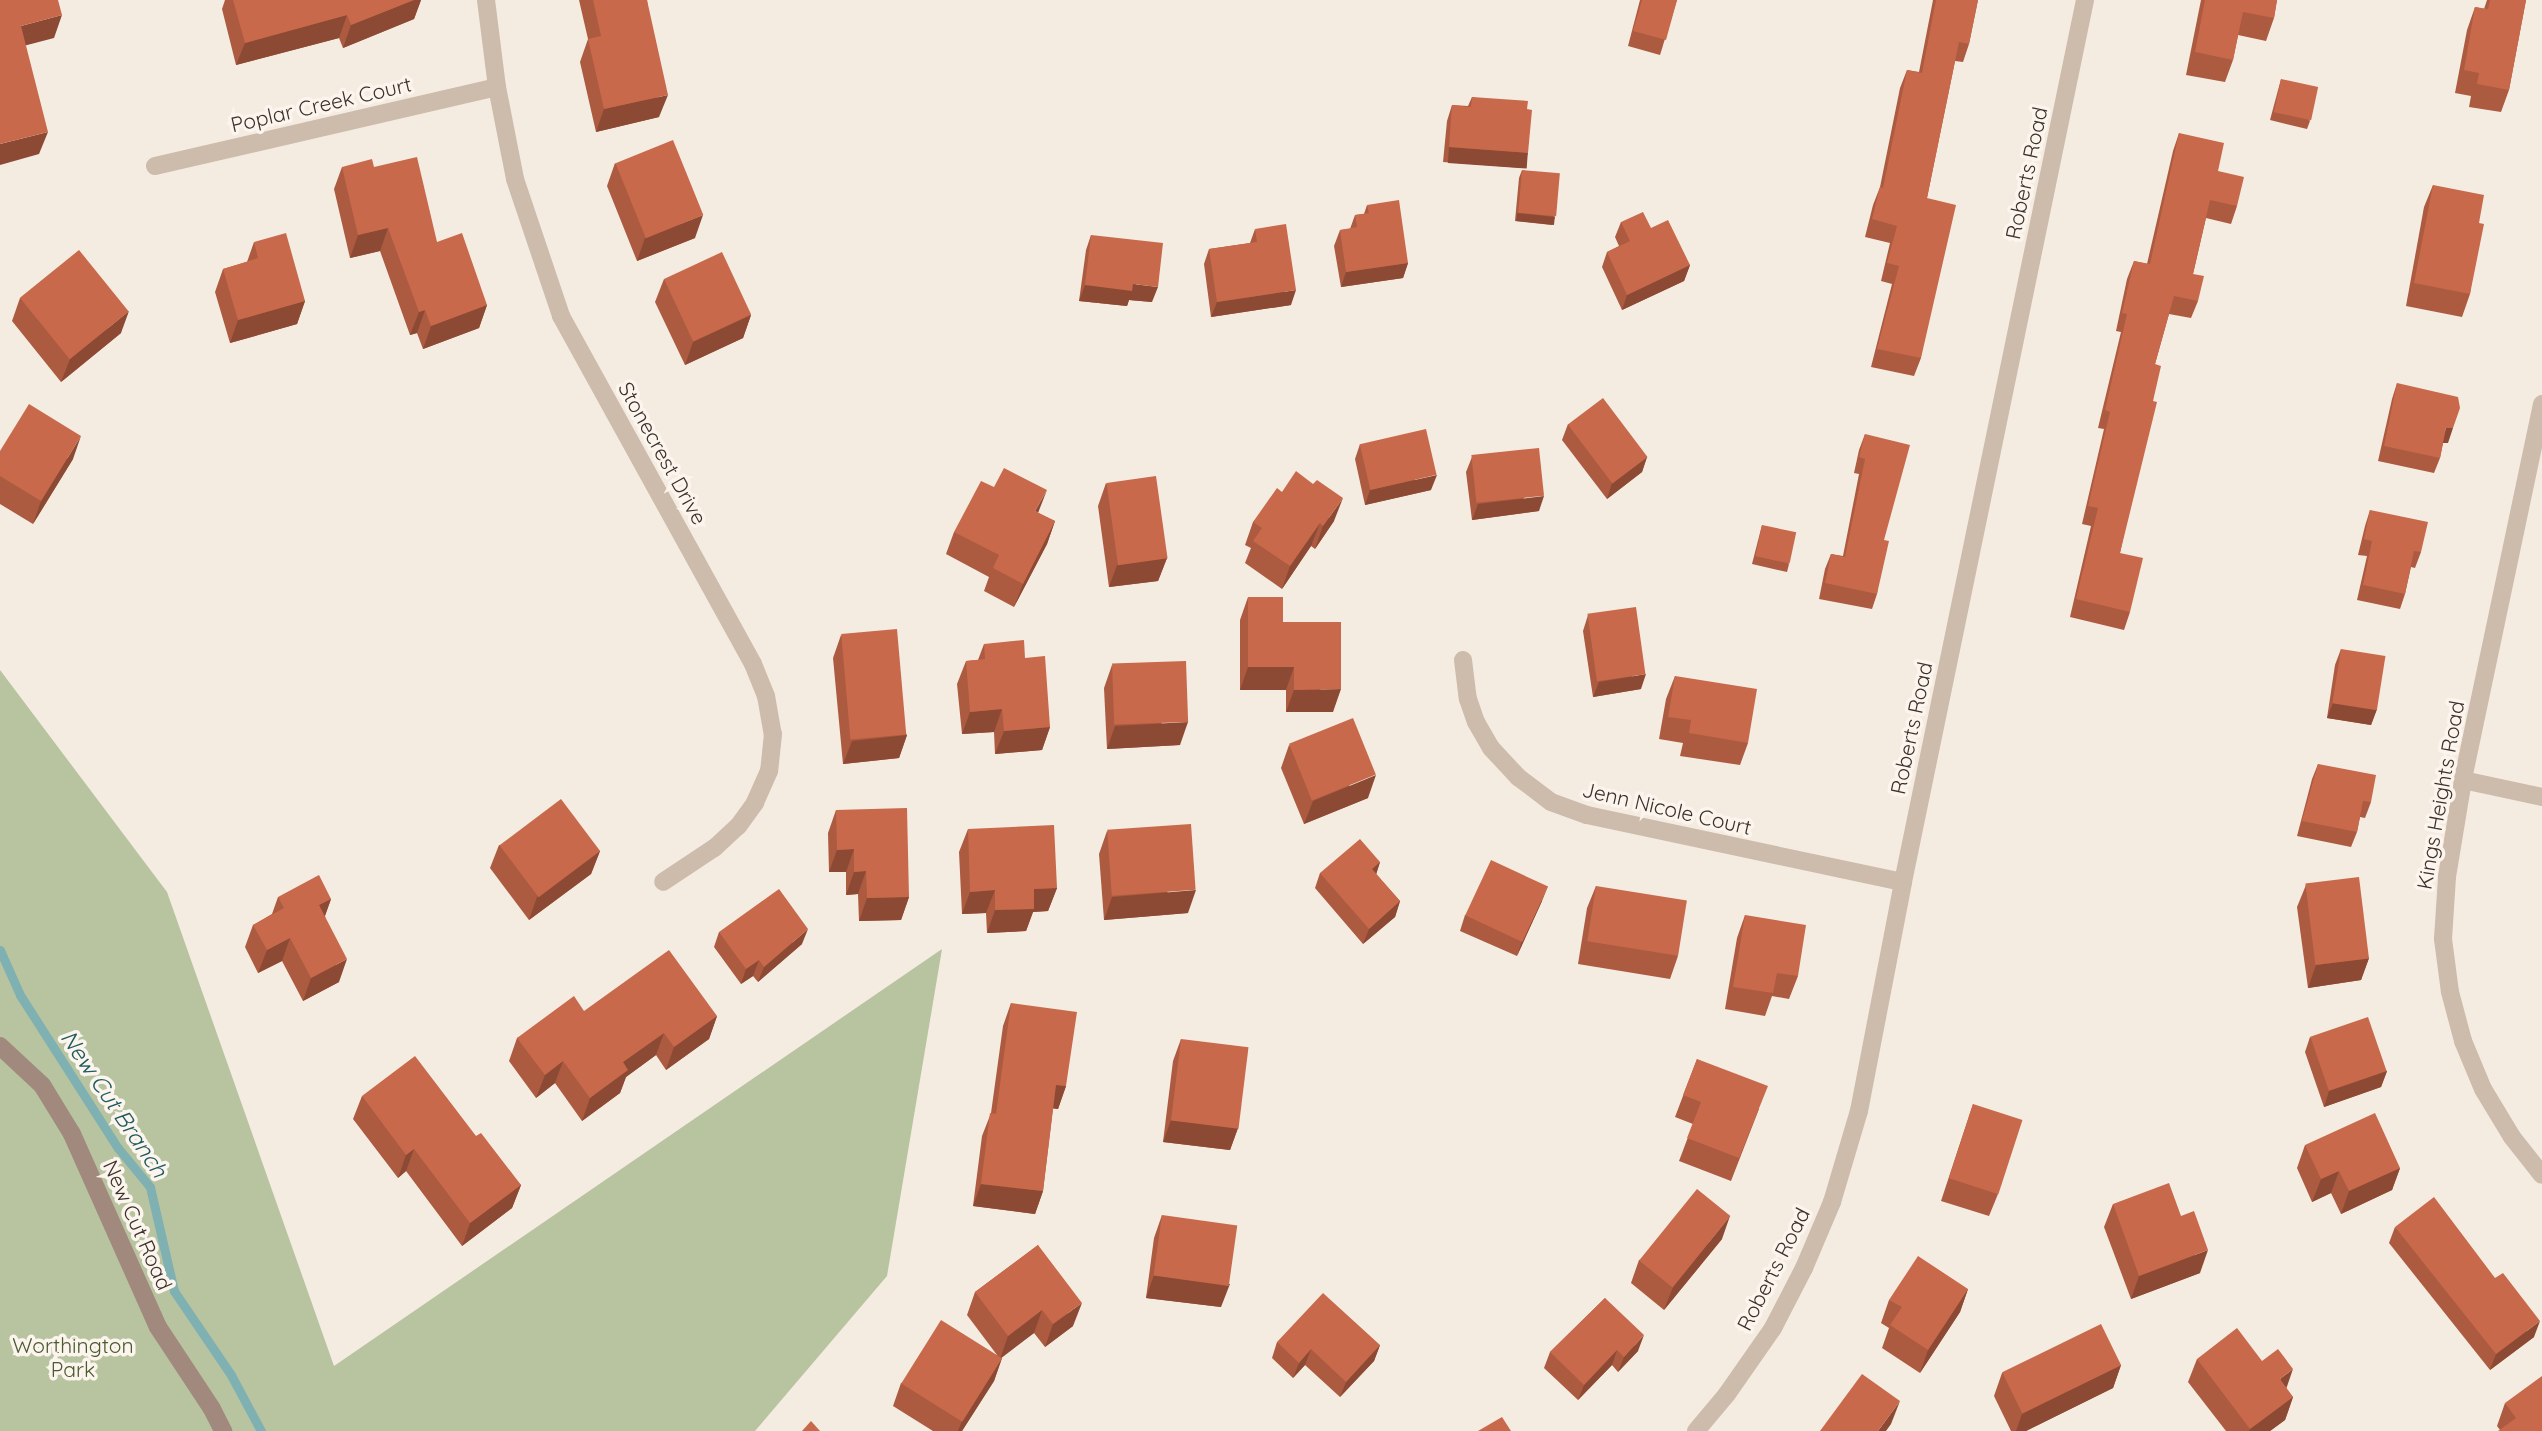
<!DOCTYPE html>
<html>
<head>
<meta charset="utf-8">
<style>
  body { margin:0 }
  #map { position:relative; width:2542px; height:1431px; overflow:hidden; background:#f4ebe1; font-family:Quicksand,sans-serif }
  div>[style] { position:absolute }
  .green>* { inset:0; background:#b8c4a0 }
  .stream>* { height:9px; margin:-4.5px; padding:0 4.5px; transform-origin:4.5px; border-radius:4.5px; background:#7fb0b2 }
  .street>* { height:18px; margin:-9px; padding:0 9px; transform-origin:9px; border-radius:9px; background:#cdbbac }
  .secondary>* { height:18px; margin:-9px; padding:0 9px; transform-origin:9px; border-radius:9px; background:#a18a7d }
  .wall>* { inset:0; background:#ac5a40 }
  .shaded-wall>* { inset:0; background:#8c4a34; transform-origin:0 0 }
  .building>* { inset:0; background:#c8694b; transform-origin:0 0 }
  span { translate:-50% -50%; white-space:nowrap; text-align:center; line-height:1.15; -webkit-text-stroke:7px #fbf5ee; paint-order:stroke }
  .street-label { font-size:21px; color:#3b302b }
  .park-label { font-size:21px; color:#4a5a2e }
  .water-label { font-size:23px; color:#1f5a5e; font-style:italic }
</style>
</head>
<body>
<div id="map">
  <div class="green">
    <div style="clip-path:polygon(0 670px,167px 892px,334px 1366px,942px 949px,887px 1276px,755px 1431px,0 1431px)"></div>
  </div>
  <div class="stream">
    <div style="left:0;top:950px;width:49px;rotate:66deg"></div>
    <div style="left:20px;top:995px;width:182px;rotate:57.4deg"></div>
    <div style="left:118px;top:1148px;width:50px;rotate:50.6deg"></div>
    <div style="left:150px;top:1187px;width:107px;rotate:77deg"></div>
    <div style="left:174px;top:1291px;width:102px;rotate:55.8deg"></div>
    <div style="left:231px;top:1375px;width:64px;rotate:61.8deg"></div>
  </div>
  <div class="street">
    <div style="left:486px;top:0;width:88px;rotate:82.8deg"></div>
    <div style="left:497px;top:87px;width:94px;rotate:78.9deg"></div>
    <div style="left:515px;top:179px;width:145px;rotate:71.4deg"></div>
    <div style="left:561px;top:316px;width:397px;rotate:61.1deg"></div>
    <div style="left:753px;top:664px;width:35px;rotate:68deg"></div>
    <div style="left:766px;top:696px;width:39px;rotate:80deg"></div>
    <div style="left:773px;top:734px;width:37px;rotate:96deg"></div>
    <div style="left:769px;top:771px;width:35px;rotate:114deg"></div>
    <div style="left:755px;top:803px;width:29px;rotate:126deg"></div>
    <div style="left:738px;top:826px;width:33px;rotate:137deg"></div>
    <div style="left:714px;top:848px;width:61px;rotate:146.3deg"></div>
    <div style="left:155px;top:166px;width:351px;rotate:-13deg"></div>
    <div style="left:2542px;top:404px;width:384px;rotate:101.9deg"></div>
    <div style="left:2463px;top:780px;width:98px;rotate:99.4deg"></div>
    <div style="left:2447px;top:877px;width:62px;rotate:93.7deg"></div>
    <div style="left:2443px;top:939px;width:53px;rotate:82.5deg"></div>
    <div style="left:2450px;top:992px;width:51px;rotate:75.1deg"></div>
    <div style="left:2463px;top:1041px;width:52px;rotate:67.4deg"></div>
    <div style="left:2483px;top:1089px;width:56px;rotate:58.9deg"></div>
    <div style="left:2512px;top:1137px;width:48px;rotate:51.7deg"></div>
    <div style="left:1463px;top:660px;width:39px;rotate:83deg"></div>
    <div style="left:1468px;top:699px;width:24px;rotate:71deg"></div>
    <div style="left:1476px;top:722px;width:30px;rotate:60deg"></div>
    <div style="left:1491px;top:748px;width:40px;rotate:47deg"></div>
    <div style="left:1518px;top:777px;width:41px;rotate:37.1deg"></div>
    <div style="left:1551px;top:802px;width:38px;rotate:20deg"></div>
    <div style="left:1587px;top:815px;width:323px;rotate:12deg"></div>
    <div style="left:2463px;top:780px;width:81px;rotate:12.1deg"></div>
    <div style="left:1696px;top:1431px;width:48px;rotate:-50deg"></div>
    <div style="left:1727px;top:1394px;width:80px;rotate:-55.1deg"></div>
    <div style="left:1773px;top:1328px;width:68px;rotate:-62.7deg"></div>
    <div style="left:1804px;top:1268px;width:72px;rotate:-67deg"></div>
    <div style="left:1832px;top:1202px;width:95px;rotate:-73.5deg"></div>
    <div style="left:1859px;top:1111px;width:233px;rotate:-79.1deg"></div>
    <div style="left:1903px;top:882px;width:901px;rotate:-78.34deg"></div>
  </div>
  <div class="secondary">
    <div style="left:0;top:1046px;width:57px;rotate:42.9deg"></div>
    <div style="left:42px;top:1085px;width:57px;rotate:58.5deg"></div>
    <div style="left:72px;top:1134px;width:211px;rotate:66deg"></div>
    <div style="left:158px;top:1327px;width:98px;rotate:56.6deg"></div>
    <div style="left:212px;top:1409px;width:25px;rotate:63deg"></div>
  </div>
  <div class="wall">
    <div style="clip-path:polygon(225px 0,421px 0,414px 19px,343px 48px,339px 38px,236px 65px,222px 9px)"></div>
    <div style="clip-path:polygon(579px 0,647px 0,659px 117px,596px 132px,580px 62px,588px 39px)"></div>
    <div style="clip-path:polygon(1640px 0,1677px 0,1660px 55px,1628px 46px)"></div>
    <div style="clip-path:polygon(1933px 0,1978px 0,1969px 44px,1963px 62px,1955px 61px,1927px 198px,1921px 358px,1914px 376px,1871px 367px,1892px 284px,1881px 281px,1890px 243px,1865px 237px,1873px 205px,1880px 187px,1900px 88px,1907px 70px,1919px 72px)"></div>
    <div style="clip-path:polygon(2201px 0,2277px 0,2274px 18px,2266px 41px,2238px 35px,2233px 60px,2225px 82px,2186px 75px)"></div>
    <div style="clip-path:polygon(2487px 0,2526px 0,2509px 90px,2501px 112px,2469px 107px,2471px 96px,2455px 93px,2467px 30px,2475px 7px,2484px 9px)"></div>
    <div style="clip-path:polygon(2281px 79px,2310px 121px,2307px 129px,2270px 120px)"></div>
    <div style="clip-path:polygon(1472px 97px,1527px 109px,1528px 153px,1523px 168px,1443px 162px,1447px 121px,1452px 105px,1468px 106px)"></div>
    <div style="clip-path:polygon(2179px 133px,2218px 171px,2237px 206px,2231px 224px,2206px 218px,2193px 274px,2198px 301px,2191px 318px,2169px 314px,2155px 364px,2153px 401px,2120px 553px,2130px 612px,2124px 630px,2070px 617px,2091px 526px,2082px 524px,2104px 429px,2098px 428px,2121px 332px,2116px 331px,2127px 279px,2134px 261px,2147px 264px,2173px 151px)"></div>
    <div style="clip-path:polygon(615px 163px,695px 238px,637px 261px,607px 186px)"></div>
    <div style="clip-path:polygon(342px 167px,374px 167px,487px 305px,479px 328px,423px 349px,417px 333px,410px 335px,380px 251px,350px 258px,334px 189px)"></div>
    <div style="clip-path:polygon(1522px 170px,1555px 217px,1552px 225px,1515px 221px,1519px 178px)"></div>
    <div style="clip-path:polygon(2433px 185px,2479px 223px,2470px 294px,2462px 317px,2406px 306px,2424px 207px)"></div>
    <div style="clip-path:polygon(1367px 205px,1408px 263px,1403px 278px,1341px 287px,1334px 246px,1340px 230px,1350px 229px,1355px 215px,1364px 214px)"></div>
    <div style="clip-path:polygon(1621px 222px,1651px 228px,1690px 265px,1684px 281px,1622px 310px,1602px 267px,1607px 252px,1619px 246px,1615px 237px)"></div>
    <div style="clip-path:polygon(1255px 229px,1291px 305px,1211px 317px,1204px 264px,1209px 249px,1250px 243px)"></div>
    <div style="clip-path:polygon(1091px 235px,1152px 302px,1129px 300px,1127px 306px,1079px 301px,1086px 250px)"></div>
    <div style="clip-path:polygon(254px 242px,305px 301px,297px 324px,230px 343px,215px 292px,223px 269px,247px 262px)"></div>
    <div style="clip-path:polygon(664px 279px,751px 315px,743px 338px,685px 365px,655px 302px)"></div>
    <div style="clip-path:polygon(20px 298px,121px 333px,61px 382px,12px 321px)"></div>
    <div style="clip-path:polygon(2397px 383px,2448px 443px,2443px 443px,2440px 458px,2434px 473px,2378px 461px,2392px 399px)"></div>
    <div style="clip-path:polygon(1568px 424px,1647px 457px,1642px 472px,1607px 499px,1562px 440px)"></div>
    <div style="clip-path:polygon(1865px 434px,1884px 540px,1877px 594px,1872px 609px,1819px 599px,1825px 569px,1831px 554px,1843px 556px,1859px 474px,1854px 473px,1859px 450px)"></div>
    <div style="clip-path:polygon(1360px 444px,1431px 490px,1365px 505px,1355px 459px)"></div>
    <div style="clip-path:polygon(0 451px,73px 459px,33px 524px,0 504px)"></div>
    <div style="clip-path:polygon(1472px 457px,1539px 511px,1472px 520px,1466px 472px)"></div>
    <div style="clip-path:polygon(1106px 483px,1167px 558px,1158px 581px,1109px 587px,1098px 506px)"></div>
    <div style="clip-path:polygon(1282px 492px,1334px 521px,1315px 549px,1311px 546px,1282px 589px,1245px 563px,1251px 548px,1245px 545px,1253px 522px)"></div>
    <div style="clip-path:polygon(2370px 510px,2421px 552px,2415px 568px,2411px 567px,2405px 594px,2400px 609px,2357px 600px,2367px 556px,2358px 555px,2365px 526px)"></div>
    <div style="clip-path:polygon(1038px 513px,1055px 521px,1047px 544px,1014px 607px,984px 591px,989px 577px,946px 554px,954px 532px)"></div>
    <div style="clip-path:polygon(1762px 525px,1789px 564px,1787px 572px,1752px 564px)"></div>
    <div style="clip-path:polygon(1248px 597px,1283px 622px,1333px 712px,1286px 712px,1286px 690px,1240px 690px,1240px 620px)"></div>
    <div style="clip-path:polygon(1588px 615px,1641px 689px,1593px 697px,1583px 631px)"></div>
    <div style="clip-path:polygon(841px 635px,907px 735px,899px 758px,843px 764px,833px 658px)"></div>
    <div style="clip-path:polygon(984px 644px,1025px 658px,1050px 727px,1042px 750px,995px 754px,994px 732px,962px 734px,957px 684px,966px 661px,978px 660px)"></div>
    <div style="clip-path:polygon(2341px 649px,2377px 709px,2371px 725px,2327px 718px,2335px 665px)"></div>
    <div style="clip-path:polygon(1112px 665px,1180px 745px,1107px 749px,1104px 688px)"></div>
    <div style="clip-path:polygon(1675px 676px,1748px 743px,1740px 765px,1680px 756px,1683px 743px,1659px 739px,1666px 699px)"></div>
    <div style="clip-path:polygon(1289px 745px,1368px 798px,1304px 824px,1281px 768px)"></div>
    <div style="clip-path:polygon(2318px 764px,2371px 802px,2365px 818px,2360px 817px,2357px 832px,2351px 847px,2297px 836px,2312px 779px)"></div>
    <div style="clip-path:polygon(836px 810px,909px 897px,901px 920px,859px 921px,858px 894px,846px 895px,846px 872px,829px 872px,828px 833px)"></div>
    <div style="clip-path:polygon(968px 829px,1057px 888px,1048px 911px,1033px 912px,1026px 931px,987px 933px,986px 913px,962px 914px,959px 852px)"></div>
    <div style="clip-path:polygon(1107px 831px,1188px 913px,1104px 920px,1099px 854px)"></div>
    <div style="clip-path:polygon(499px 845px,600px 851px,591px 874px,529px 920px,490px 868px)"></div>
    <div style="clip-path:polygon(1380px 862px,1376px 874px,1400px 901px,1395px 917px,1363px 944px,1315px 888px,1320px 873px)"></div>
    <div style="clip-path:polygon(2306px 885px,2369px 958px,2361px 980px,2308px 988px,2297px 907px)"></div>
    <div style="clip-path:polygon(1596px 886px,1678px 956px,1670px 979px,1578px 964px,1587px 908px)"></div>
    <div style="clip-path:polygon(278px 897px,331px 899px,325px 916px,339px 982px,303px 1001px,282px 961px,258px 973px,245px 947px,253px 925px,272px 914px)"></div>
    <div style="clip-path:polygon(1542px 901px,1517px 956px,1460px 931px,1465px 915px)"></div>
    <div style="clip-path:polygon(1745px 915px,1798px 976px,1789px 999px,1772px 996px,1765px 1016px,1725px 1009px,1737px 938px)"></div>
    <div style="clip-path:polygon(719px 932px,802px 944px,758px 982px,753px 976px,741px 984px,714px 947px)"></div>
    <div style="clip-path:polygon(1011px 1003px,1066px 1086px,1058px 1109px,1053px 1108px,1043px 1191px,1035px 1214px,973px 1206px,982px 1136px,991px 1113px,1003px 1026px)"></div>
    <div style="clip-path:polygon(584px 1011px,717px 1016px,709px 1039px,666px 1070px,656px 1055px,626px 1077px,620px 1093px,582px 1121px,555px 1083px,536px 1098px,509px 1061px,517px 1038px)"></div>
    <div style="clip-path:polygon(2310px 1037px,2387px 1071px,2381px 1087px,2324px 1107px,2305px 1052px)"></div>
    <div style="clip-path:polygon(1181px 1039px,1238px 1128px,1230px 1150px,1163px 1142px,1173px 1061px)"></div>
    <div style="clip-path:polygon(1697px 1059px,1759px 1109px,1731px 1181px,1679px 1161px,1693px 1124px,1675px 1117px)"></div>
    <div style="clip-path:polygon(362px 1096px,476px 1136px,521px 1185px,512px 1208px,462px 1246px,406px 1171px,398px 1178px,353px 1119px)"></div>
    <div style="clip-path:polygon(1973px 1104px,1998px 1194px,1989px 1216px,1941px 1201px)"></div>
    <div style="clip-path:polygon(2305px 1145px,2400px 1168px,2392px 1190px,2341px 1214px,2331px 1193px,2312px 1202px,2297px 1168px)"></div>
    <div style="clip-path:polygon(2113px 1204px,2181px 1216px,2200px 1273px,2131px 1299px,2104px 1227px)"></div>
    <div style="clip-path:polygon(1162px 1215px,1221px 1307px,1146px 1298px,1154px 1238px)"></div>
    <div style="clip-path:polygon(2395px 1227px,2534px 1337px,2490px 1370px,2389px 1243px)"></div>
    <div style="clip-path:polygon(1722px 1239px,1664px 1310px,1631px 1283px,1639px 1260px)"></div>
    <div style="clip-path:polygon(1038px 1245px,1073px 1326px,1045px 1347px,1034px 1333px,1001px 1357px,1002px 1358px,994px 1381px,962px 1431px,933px 1431px,893px 1406px,901px 1383px,997px 1355px,967px 1315px,975px 1292px)"></div>
    <div style="clip-path:polygon(1968px 1289px,1960px 1312px,1920px 1373px,1882px 1348px,1889px 1328px,1881px 1323px,1889px 1300px)"></div>
    <div style="clip-path:polygon(1605px 1298px,1638px 1351px,1618px 1372px,1612px 1365px,1578px 1400px,1544px 1368px,1550px 1352px)"></div>
    <div style="clip-path:polygon(1277px 1342px,1380px 1345px,1374px 1361px,1340px 1397px,1305px 1365px,1293px 1378px,1272px 1358px)"></div>
    <div style="clip-path:polygon(2197px 1359px,2262px 1361px,2293px 1397px,2285px 1420px,2270px 1431px,2226px 1431px,2188px 1382px)"></div>
    <div style="clip-path:polygon(2121px 1365px,2113px 1388px,2026px 1431px,2011px 1431px,1994px 1396px,2002px 1373px)"></div>
    <div style="clip-path:polygon(2505px 1403px,2542px 1431px,2500px 1430px,2497px 1426px)"></div>
  </div>
  <div class="shaded-wall">
    <div style="clip-path:polygon(414px 0,421px 0,414px 19px,343px 48px,351px 25px)"></div>
    <div style="clip-path:polygon(62px 15px,54px 38px,12px 49px,21px 26px)"></div>
    <div style="clip-path:polygon(347px 15px,339px 38px,236px 65px,245px 43px)"></div>
    <div style="clip-path:polygon(668px 95px,659px 117px,596px 132px,604px 109px)"></div>
    <div style="clip-path:polygon(48px 132px,39px 154px,0 165px,0 144px)"></div>
    <div style="left:1449px;top:147px;width:79px;height:16px;rotate:4deg"></div>
    <div style="left:1517px;top:213px;width:38px;height:8px;rotate:6deg"></div>
    <div style="clip-path:polygon(703px 215px,695px 238px,637px 261px,645px 238px)"></div>
    <div style="clip-path:polygon(388px 228px,380px 251px,350px 258px,358px 235px)"></div>
    <div style="clip-path:polygon(1408px 263px,1403px 278px,1341px 287px,1346px 272px)"></div>
    <div style="clip-path:polygon(1690px 265px,1684px 281px,1622px 310px,1627px 295px)"></div>
    <div style="clip-path:polygon(1133px 284px,1158px 287px,1152px 302px,1129px 300px,1127px 306px,1079px 301px,1085px 285px)"></div>
    <div style="clip-path:polygon(1296px 290px,1291px 305px,1211px 317px,1217px 302px)"></div>
    <div style="clip-path:polygon(305px 301px,297px 324px,230px 343px,238px 320px)"></div>
    <div style="clip-path:polygon(487px 305px,479px 328px,423px 349px,431px 326px)"></div>
    <div style="clip-path:polygon(425px 310px,417px 333px,410px 335px,419px 312px)"></div>
    <div style="clip-path:polygon(129px 311px,121px 333px,61px 382px,70px 359px)"></div>
    <div style="clip-path:polygon(751px 315px,743px 338px,685px 365px,693px 342px)"></div>
    <div style="clip-path:polygon(2446px 428px,2453px 428px,2448px 443px,2441px 443px)"></div>
    <div style="clip-path:polygon(81px 436px,73px 459px,33px 524px,41px 501px)"></div>
    <div style="clip-path:polygon(1647px 457px,1642px 472px,1607px 499px,1612px 483px)"></div>
    <div style="clip-path:polygon(1437px 475px,1431px 490px,1365px 505px,1370px 490px)"></div>
    <div style="clip-path:polygon(1047px 490px,1038px 513px,1035px 511px)"></div>
    <div style="clip-path:polygon(1544px 496px,1539px 511px,1472px 520px,1478px 504px)"></div>
    <div style="clip-path:polygon(1343px 498px,1334px 521px,1315px 549px,1323px 526px)"></div>
    <div style="clip-path:polygon(1055px 521px,1047px 544px,1014px 607px,1023px 584px)"></div>
    <div style="clip-path:polygon(1320px 523px,1311px 546px,1282px 589px,1290px 566px)"></div>
    <div style="clip-path:polygon(1167px 558px,1158px 581px,1109px 587px,1117px 565px)"></div>
    <div style="clip-path:polygon(1248px 667px,1294px 667px,1286px 690px,1240px 690px)"></div>
    <div style="clip-path:polygon(1646px 674px,1641px 689px,1593px 697px,1599px 682px)"></div>
    <div style="clip-path:polygon(1341px 689px,1333px 712px,1286px 712px,1294px 690px)"></div>
    <div style="clip-path:polygon(2333px 703px,2377px 709px,2371px 725px,2327px 718px)"></div>
    <div style="clip-path:polygon(1002px 709px,994px 732px,962px 734px,970px 712px)"></div>
    <div style="clip-path:polygon(1188px 722px,1180px 745px,1107px 749px,1115px 726px)"></div>
    <div style="clip-path:polygon(1050px 727px,1042px 750px,995px 754px,1004px 731px)"></div>
    <div style="clip-path:polygon(907px 735px,899px 758px,843px 764px,852px 741px)"></div>
    <div style="clip-path:polygon(1376px 775px,1368px 798px,1304px 824px,1313px 801px)"></div>
    <div style="clip-path:polygon(854px 849px,846px 872px,829px 872px,837px 850px)"></div>
    <div style="clip-path:polygon(600px 851px,591px 874px,529px 920px,537px 897px)"></div>
    <div style="clip-path:polygon(1380px 862px,1375px 878px,1372px 869px)"></div>
    <div style="clip-path:polygon(866px 871px,858px 894px,846px 895px,854px 872px)"></div>
    <div style="clip-path:polygon(1548px 886px,1542px 901px,1517px 956px,1522px 941px)"></div>
    <div style="clip-path:polygon(1057px 888px,1048px 911px,1033px 912px,1026px 931px,987px 933px,995px 910px,1034px 889px)"></div>
    <div style="clip-path:polygon(995px 890px,986px 913px,962px 914px,970px 892px)"></div>
    <div style="clip-path:polygon(1196px 890px,1188px 913px,1104px 920px,1112px 897px)"></div>
    <div style="clip-path:polygon(909px 897px,901px 920px,859px 921px,867px 898px)"></div>
    <div style="clip-path:polygon(331px 899px,323px 921px,319px 905px)"></div>
    <div style="clip-path:polygon(1400px 901px,1395px 917px,1363px 944px,1369px 929px)"></div>
    <div style="clip-path:polygon(808px 929px,802px 944px,758px 982px,764px 967px)"></div>
    <div style="clip-path:polygon(290px 938px,282px 961px,258px 973px,267px 950px)"></div>
    <div style="clip-path:polygon(2369px 958px,2361px 980px,2308px 988px,2316px 965px)"></div>
    <div style="clip-path:polygon(347px 959px,339px 982px,303px 1001px,311px 978px)"></div>
    <div style="clip-path:polygon(759px 960px,753px 976px,741px 984px,746px 969px)"></div>
    <div style="clip-path:polygon(717px 1016px,709px 1039px,666px 1070px,674px 1047px)"></div>
    <div style="clip-path:polygon(664px 1033px,656px 1055px,626px 1077px,620px 1093px,582px 1121px,590px 1098px,623px 1062px)"></div>
    <div style="clip-path:polygon(563px 1061px,555px 1083px,536px 1098px,545px 1075px)"></div>
    <div style="clip-path:polygon(2387px 1071px,2381px 1087px,2324px 1107px,2329px 1091px)"></div>
    <div style="clip-path:polygon(1056px 1085px,1066px 1086px,1058px 1109px,1048px 1108px)"></div>
    <div style="clip-path:polygon(1171px 1120px,1238px 1128px,1230px 1150px,1163px 1142px)"></div>
    <div style="clip-path:polygon(414px 1149px,406px 1171px,398px 1178px,406px 1155px)"></div>
    <div style="clip-path:polygon(2400px 1168px,2392px 1190px,2341px 1214px,2349px 1191px)"></div>
    <div style="clip-path:polygon(2339px 1171px,2331px 1193px,2312px 1202px,2321px 1179px)"></div>
    <div style="clip-path:polygon(981px 1184px,1043px 1191px,1035px 1214px,973px 1206px)"></div>
    <div style="clip-path:polygon(521px 1185px,512px 1208px,462px 1246px,470px 1223px)"></div>
    <div style="clip-path:polygon(1730px 1216px,1722px 1239px,1664px 1310px,1673px 1287px)"></div>
    <div style="clip-path:polygon(2208px 1250px,2200px 1273px,2131px 1299px,2139px 1276px)"></div>
    <div style="clip-path:polygon(1154px 1275px,1230px 1284px,1221px 1307px,1146px 1298px)"></div>
    <div style="clip-path:polygon(1968px 1289px,1960px 1312px,1920px 1373px,1928px 1350px)"></div>
    <div style="clip-path:polygon(1082px 1303px,1073px 1326px,1045px 1347px,1053px 1324px)"></div>
    <div style="clip-path:polygon(1042px 1310px,1034px 1333px,1000px 1359px,1008px 1336px)"></div>
    <div style="clip-path:polygon(2540px 1321px,2534px 1337px,2490px 1370px,2496px 1354px)"></div>
    <div style="clip-path:polygon(1644px 1335px,1638px 1351px,1618px 1372px,1624px 1357px)"></div>
    <div style="clip-path:polygon(1380px 1345px,1374px 1361px,1340px 1397px,1346px 1382px)"></div>
    <div style="clip-path:polygon(1311px 1349px,1305px 1365px,1293px 1378px,1299px 1363px)"></div>
    <div style="clip-path:polygon(1617px 1350px,1612px 1365px,1578px 1400px,1584px 1385px)"></div>
    <div style="clip-path:polygon(1002px 1358px,994px 1381px,962px 1431px,958px 1431px,962px 1421px)"></div>
    <div style="clip-path:polygon(2121px 1365px,2113px 1388px,2026px 1431px,2016px 1431px,2022px 1414px)"></div>
    <div style="clip-path:polygon(2293px 1369px,2285px 1392px,2280px 1379px)"></div>
    <div style="clip-path:polygon(2293px 1397px,2285px 1420px,2270px 1431px,2249px 1431px,2250px 1429px)"></div>
    <div style="clip-path:polygon(1900px 1401px,1891px 1424px,1886px 1431px,1878px 1431px)"></div>
  </div>
  <div class="building">
    <div style="clip-path:polygon(0 0,58px 0,62px 15px,21px 26px,48px 132px,0 144px)"></div>
    <div style="clip-path:polygon(233px 0,414px 0,351px 25px,347px 15px,245px 43px)"></div>
    <div style="clip-path:polygon(593px 0,647px 0,668px 95px,604px 109px,588px 39px,601px 36px)"></div>
    <div style="clip-path:polygon(1642px 0,1677px 0,1666px 40px,1633px 31px)"></div>
    <div style="clip-path:polygon(1936px 0,1978px 0,1969px 44px,1959px 42px,1927px 198px,1956px 205px,1921px 358px,1877px 349px,1899px 266px,1887px 263px,1897px 226px,1872px 219px,1880px 187px,1883px 188px,1907px 70px,1922px 73px)"></div>
    <div style="clip-path:polygon(2205px 0,2277px 0,2274px 18px,2243px 12px,2233px 60px,2195px 52px)"></div>
    <div style="clip-path:polygon(2490px 0,2526px 0,2509px 90px,2477px 84px,2479px 73px,2464px 70px,2475px 7px,2488px 9px)"></div>
    <div style="left:2281px;top:79px;width:38px;height:34px;rotate:12deg"></div>
    <div style="clip-path:polygon(1472px 97px,1528px 101px,1527px 109px,1532px 110px,1528px 153px,1449px 147px,1452px 105px,1471px 107px)"></div>
    <div style="clip-path:polygon(2179px 133px,2224px 143px,2218px 171px,2244px 177px,2237px 206px,2210px 200px,2193px 274px,2204px 276px,2198px 301px,2174px 296px,2155px 364px,2161px 366px,2153px 401px,2157px 402px,2120px 553px,2143px 558px,2130px 612px,2076px 599px,2098px 508px,2088px 506px,2110px 412px,2105px 410px,2127px 314px,2122px 313px,2134px 261px,2150px 264px)"></div>
    <div style="left:673px;top:140px;width:81px;height:62px;rotate:68deg"></div>
    <div style="clip-path:polygon(417px 157px,437px 242px,462px 233px,487px 305px,431px 326px,425px 310px,419px 312px,388px 228px,358px 235px,342px 167px,372px 159px,374px 167px)"></div>
    <div style="left:1522px;top:170px;width:38px;height:43px;rotate:5deg"></div>
    <div style="clip-path:polygon(2433px 185px,2484px 195px,2479px 223px,2484px 224px,2470px 294px,2414px 283px)"></div>
    <div style="clip-path:polygon(1399px 200px,1408px 263px,1346px 272px,1340px 230px,1357px 227px,1355px 215px,1369px 213px,1367px 205px)"></div>
    <div style="clip-path:polygon(1643px 212px,1651px 228px,1668px 220px,1690px 265px,1627px 295px,1607px 252px,1630px 241px,1621px 222px)"></div>
    <div style="clip-path:polygon(1286px 224px,1296px 290px,1217px 302px,1209px 249px,1257px 242px,1255px 229px)"></div>
    <div style="clip-path:polygon(286px 233px,305px 301px,238px 320px,223px 269px,258px 258px,254px 242px)"></div>
    <div style="clip-path:polygon(1091px 235px,1163px 243px,1158px 287px,1133px 284px,1132px 291px,1085px 285px)"></div>
    <div style="left:79px;top:250px;width:79px;height:76px;rotate:51deg"></div>
    <div style="left:722px;top:252px;width:69px;height:64px;rotate:65deg"></div>
    <div style="clip-path:polygon(2397px 383px,2458px 397px,2460px 408px,2453px 428px,2446px 428px,2440px 458px,2384px 446px)"></div>
    <div style="left:1603px;top:398px;width:74px;height:44px;rotate:53deg"></div>
    <div style="clip-path:polygon(29px 404px,81px 436px,41px 501px,0 476px,0 451px)"></div>
    <div style="left:1426px;top:429px;width:47px;height:68px;rotate:77deg"></div>
    <div style="clip-path:polygon(1865px 434px,1910px 445px,1884px 540px,1889px 541px,1877px 594px,1825px 583px,1831px 554px,1845px 557px,1865px 459px,1859px 457px)"></div>
    <div style="left:1539px;top:448px;width:48px;height:68px;rotate:84deg"></div>
    <div style="clip-path:polygon(1004px 468px,1047px 490px,1035px 511px,1055px 521px,1023px 584px,993px 568px,999px 555px,954px 532px,981px 481px,994px 487px)"></div>
    <div style="clip-path:polygon(1296px 471px,1313px 484px,1317px 480px,1343px 498px,1323px 526px,1320px 523px,1290px 566px,1253px 541px,1262px 528px,1253px 522px,1277px 488px,1282px 492px)"></div>
    <div style="left:1156px;top:476px;width:83px;height:50px;rotate:82deg"></div>
    <div style="clip-path:polygon(2370px 510px,2428px 522px,2421px 552px,2414px 551px,2405px 594px,2363px 585px,2372px 541px,2364px 539px)"></div>
    <div style="left:1762px;top:525px;width:35px;height:32px;rotate:12deg"></div>
    <div style="clip-path:polygon(1248px 597px,1283px 597px,1283px 622px,1341px 622px,1341px 689px,1294px 690px,1294px 667px,1248px 667px)"></div>
    <div style="left:1636px;top:607px;width:68px;height:49px;rotate:82deg"></div>
    <div style="left:897px;top:629px;width:106px;height:56px;rotate:85deg"></div>
    <div style="clip-path:polygon(1024px 640px,1025px 658px,1045px 656px,1050px 727px,1004px 731px,1002px 709px,970px 712px,966px 661px,985px 659px,984px 644px)"></div>
    <div style="left:2341px;top:649px;width:45px;height:55px;rotate:9deg"></div>
    <div style="left:1186px;top:661px;width:61px;height:74px;rotate:88deg"></div>
    <div style="clip-path:polygon(1675px 676px,1757px 689px,1748px 743px,1689px 733px,1691px 720px,1668px 717px)"></div>
    <div style="left:1353px;top:718px;width:61px;height:69px;rotate:68deg"></div>
    <div style="clip-path:polygon(2318px 764px,2376px 775px,2371px 802px,2363px 801px,2357px 832px,2302px 821px)"></div>
    <div style="left:561px;top:799px;width:65px;height:77px;rotate:53deg"></div>
    <div style="clip-path:polygon(907px 808px,909px 897px,867px 898px,866px 871px,854px 872px,854px 849px,837px 850px,836px 810px)"></div>
    <div style="left:1191px;top:824px;width:66px;height:84px;rotate:86deg"></div>
    <div style="clip-path:polygon(1054px 825px,1057px 888px,1034px 889px,1034px 909px,995px 910px,995px 890px,970px 892px,968px 829px)"></div>
    <div style="clip-path:polygon(1360px 839px,1380px 862px,1372px 869px,1400px 901px,1369px 929px,1320px 873px)"></div>
    <div style="left:1491px;top:860px;width:63px;height:61px;rotate:25deg"></div>
    <div style="clip-path:polygon(319px 875px,331px 899px,319px 905px,347px 959px,311px 978px,290px 938px,267px 950px,253px 925px,284px 908px,278px 897px)"></div>
    <div style="left:2359px;top:877px;width:82px;height:54px;rotate:83deg"></div>
    <div style="left:1596px;top:886px;width:92px;height:56px;rotate:9deg"></div>
    <div style="clip-path:polygon(779px 889px,808px 929px,764px 967px,759px 960px,746px 969px,719px 932px)"></div>
    <div style="clip-path:polygon(1745px 915px,1806px 925px,1798px 976px,1777px 973px,1773px 993px,1733px 987px)"></div>
    <div style="clip-path:polygon(669px 950px,717px 1016px,674px 1047px,664px 1033px,623px 1062px,628px 1070px,590px 1098px,563px 1061px,545px 1075px,517px 1038px,574px 996px,584px 1011px)"></div>
    <div style="clip-path:polygon(1011px 1003px,1077px 1012px,1066px 1086px,1056px 1085px,1043px 1191px,981px 1184px,990px 1113px,996px 1114px)"></div>
    <div style="left:2368px;top:1017px;width:57px;height:61px;rotate:71deg"></div>
    <div style="left:1181px;top:1039px;width:68px;height:82px;rotate:7deg"></div>
    <div style="clip-path:polygon(415px 1056px,476px 1136px,481px 1133px,521px 1185px,470px 1223px,414px 1149px,406px 1155px,362px 1096px)"></div>
    <div style="clip-path:polygon(1697px 1059px,1768px 1086px,1739px 1158px,1687px 1138px,1701px 1102px,1683px 1095px)"></div>
    <div style="left:1973px;top:1104px;width:52px;height:78px;rotate:18deg"></div>
    <div style="clip-path:polygon(2375px 1113px,2400px 1168px,2349px 1191px,2339px 1171px,2321px 1179px,2305px 1145px)"></div>
    <div style="clip-path:polygon(2169px 1183px,2181px 1216px,2194px 1211px,2208px 1250px,2139px 1276px,2113px 1204px)"></div>
    <div style="left:1697px;top:1189px;width:43px;height:92px;rotate:39deg"></div>
    <div style="clip-path:polygon(2434px 1197px,2495px 1278px,2503px 1273px,2540px 1321px,2496px 1354px,2395px 1227px)"></div>
    <div style="left:1162px;top:1215px;width:76px;height:61px;rotate:8deg"></div>
    <div style="clip-path:polygon(1038px 1245px,1082px 1303px,1053px 1324px,1042px 1310px,1008px 1336px,975px 1292px)"></div>
    <div style="clip-path:polygon(1918px 1256px,1968px 1289px,1928px 1350px,1890px 1325px,1902px 1307px,1889px 1300px)"></div>
    <div style="clip-path:polygon(1323px 1293px,1380px 1345px,1346px 1382px,1311px 1349px,1299px 1363px,1277px 1342px)"></div>
    <div style="clip-path:polygon(1605px 1298px,1644px 1335px,1624px 1357px,1617px 1350px,1584px 1385px,1550px 1352px)"></div>
    <div style="left:941px;top:1320px;width:72px;height:75px;rotate:32deg"></div>
    <div style="left:2101px;top:1324px;width:46px;height:110px;rotate:64deg"></div>
    <div style="clip-path:polygon(2237px 1328px,2262px 1361px,2278px 1349px,2293px 1369px,2280px 1379px,2293px 1397px,2250px 1429px,2197px 1359px)"></div>
    <div style="clip-path:polygon(1862px 1374px,1900px 1401px,1878px 1431px,1820px 1431px)"></div>
    <div style="clip-path:polygon(2542px 1376px,2542px 1431px,2498px 1431px,2516px 1418px,2505px 1403px)"></div>
    <div style="clip-path:polygon(1502px 1417px,1511px 1431px,1478px 1431px)"></div>
    <div style="clip-path:polygon(811px 1421px,820px 1431px,802px 1431px)"></div>
  </div>
  <div class="street-label">
    <span style="left:321px;top:104px;rotate:-13deg">Poplar Creek Court</span>
    <span style="left:2026px;top:173px;rotate:-78deg">Roberts Road</span>
    <span style="left:663px;top:453px;rotate:61deg">Stonecrest Drive</span>
    <span style="left:1911px;top:728px;rotate:-78deg">Roberts Road</span>
    <span style="left:2440px;top:795px;rotate:-80deg">Kings Heights Road</span>
    <span style="left:1667px;top:808px;rotate:13deg">Jenn Nicole Court</span>
    <span style="left:138px;top:1225px;rotate:66deg">New Cut Road</span>
    <span style="left:1773px;top:1269px;rotate:-63deg">Roberts Road</span>
  </div>
  <div class="park-label">
    <span style="left:73px;top:1357px">Worthington<br>Park</span>
  </div>
  <div class="water-label">
    <span style="left:114px;top:1104px;rotate:56deg">New Cut Branch</span>
  </div>
</div>
</body>
</html>
